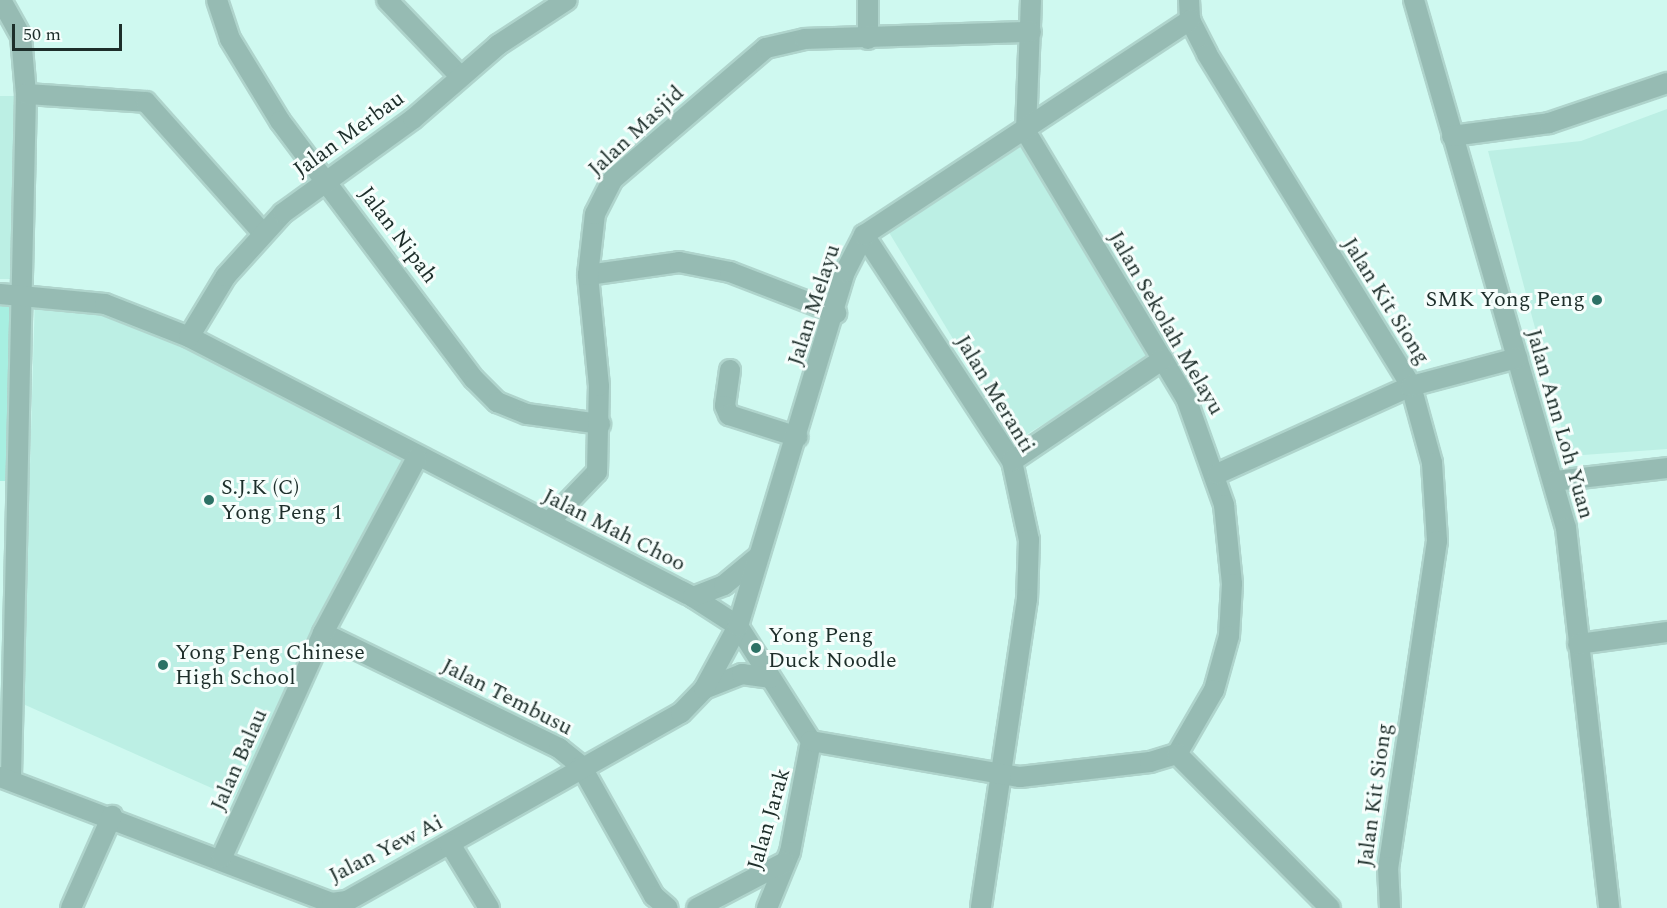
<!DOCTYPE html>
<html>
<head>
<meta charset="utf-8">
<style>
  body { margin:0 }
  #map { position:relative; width:1667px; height:908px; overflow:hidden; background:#cff9f0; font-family:Spectral,serif }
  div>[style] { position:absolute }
  .built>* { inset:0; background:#bcefe4; transform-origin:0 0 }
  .green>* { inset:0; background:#a7efe1 }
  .roads { filter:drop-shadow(2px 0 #afd4cc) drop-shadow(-2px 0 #afd4cc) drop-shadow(0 2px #afd4cc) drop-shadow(0 -2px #afd4cc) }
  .minor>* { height:20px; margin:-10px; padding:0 10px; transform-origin:10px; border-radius:10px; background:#96bbb3 }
  .dots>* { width:16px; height:16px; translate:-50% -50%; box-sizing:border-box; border:3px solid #f6fefc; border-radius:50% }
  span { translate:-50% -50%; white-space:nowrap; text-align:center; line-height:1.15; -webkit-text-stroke:6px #f6fefc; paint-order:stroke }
  .street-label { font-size:22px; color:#1d2e2a }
  .poi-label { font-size:22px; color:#1d2e2a }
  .right { translate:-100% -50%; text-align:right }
  .left { translate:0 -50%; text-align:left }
  .scale { position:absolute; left:12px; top:24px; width:110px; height:27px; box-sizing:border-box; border:3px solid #1d2e2a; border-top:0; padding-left:8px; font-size:18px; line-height:21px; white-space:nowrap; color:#1d2e2a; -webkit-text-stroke:4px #f6fefc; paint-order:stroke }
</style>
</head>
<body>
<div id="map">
  <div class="built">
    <div style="clip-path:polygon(0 96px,21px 96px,17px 279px,0 279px)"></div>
    <div style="clip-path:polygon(1667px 109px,1667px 449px,1569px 456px,1488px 151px,1581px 141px)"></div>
    <div style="left:1034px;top:130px;width:257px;height:177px;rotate:59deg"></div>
    <div style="clip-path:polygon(35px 296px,110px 307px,409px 458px,234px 798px,23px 704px)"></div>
  </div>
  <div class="green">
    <div style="clip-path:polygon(0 293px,20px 293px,17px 481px,0 481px)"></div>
  </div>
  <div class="roads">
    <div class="minor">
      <div style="left:1px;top:0;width:41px;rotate:60.9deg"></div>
      <div style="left:21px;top:36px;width:58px;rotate:85.1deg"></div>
      <div style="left:26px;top:94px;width:684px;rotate:91.26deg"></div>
      <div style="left:217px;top:0;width:41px;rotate:71.6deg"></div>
      <div style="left:230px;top:39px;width:96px;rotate:58.6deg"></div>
      <div style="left:280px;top:121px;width:323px;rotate:53.1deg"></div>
      <div style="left:474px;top:379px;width:33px;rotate:45deg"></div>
      <div style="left:497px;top:402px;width:32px;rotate:22deg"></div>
      <div style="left:527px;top:414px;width:74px;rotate:7.8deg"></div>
      <div style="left:387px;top:0;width:104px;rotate:46.2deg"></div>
      <div style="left:868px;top:0;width:39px;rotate:90deg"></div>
      <div style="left:1031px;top:0;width:132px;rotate:92.2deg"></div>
      <div style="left:1026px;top:132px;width:310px;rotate:59deg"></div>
      <div style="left:1186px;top:398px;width:114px;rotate:70.4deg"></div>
      <div style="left:1224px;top:505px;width:79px;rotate:84.2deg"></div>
      <div style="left:1232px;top:584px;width:52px;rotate:93.3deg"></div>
      <div style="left:1229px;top:636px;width:56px;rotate:105.5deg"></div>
      <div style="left:1214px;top:690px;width:74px;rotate:120deg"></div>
      <div style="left:1189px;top:0;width:20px;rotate:87deg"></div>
      <div style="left:1190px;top:20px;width:38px;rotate:63deg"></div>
      <div style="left:1207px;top:54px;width:390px;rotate:58.4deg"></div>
      <div style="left:1411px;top:386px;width:80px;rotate:74.7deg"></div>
      <div style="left:1432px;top:463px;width:78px;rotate:86.3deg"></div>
      <div style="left:1437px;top:541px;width:330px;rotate:98.5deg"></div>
      <div style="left:1388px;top:867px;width:41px;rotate:87.2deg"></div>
      <div style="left:1414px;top:0;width:549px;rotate:73.94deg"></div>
      <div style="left:1566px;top:528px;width:382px;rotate:83.5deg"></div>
      <div style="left:26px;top:94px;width:120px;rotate:3.8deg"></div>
      <div style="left:146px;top:102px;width:174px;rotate:48.3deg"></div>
      <div style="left:1452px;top:136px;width:98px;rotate:-7.6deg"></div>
      <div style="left:1549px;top:123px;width:125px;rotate:-18.7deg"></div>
      <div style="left:864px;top:235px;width:270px;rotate:56.8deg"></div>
      <div style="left:1012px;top:461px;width:81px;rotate:77.9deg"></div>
      <div style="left:1029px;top:540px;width:59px;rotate:91.9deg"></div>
      <div style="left:1027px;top:599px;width:312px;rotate:98.5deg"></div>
      <div style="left:588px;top:275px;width:92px;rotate:-8.1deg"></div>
      <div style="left:679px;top:262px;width:52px;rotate:11.1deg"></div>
      <div style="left:730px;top:272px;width:114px;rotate:21.1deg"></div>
      <div style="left:0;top:294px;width:105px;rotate:5.4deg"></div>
      <div style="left:105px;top:304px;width:90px;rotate:21.4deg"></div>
      <div style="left:189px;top:337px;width:567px;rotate:27.29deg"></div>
      <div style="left:693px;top:597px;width:54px;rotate:32.8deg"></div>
      <div style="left:738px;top:626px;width:136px;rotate:57.6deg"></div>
      <div style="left:811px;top:741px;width:113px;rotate:100.7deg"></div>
      <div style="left:790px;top:852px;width:61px;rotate:112.3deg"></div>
      <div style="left:189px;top:337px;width:71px;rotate:-58.8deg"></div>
      <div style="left:226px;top:276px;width:85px;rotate:-47.9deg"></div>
      <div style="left:283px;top:213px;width:160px;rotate:-35.9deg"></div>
      <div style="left:413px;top:119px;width:113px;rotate:-41deg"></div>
      <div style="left:498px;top:45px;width:82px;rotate:-33.1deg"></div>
      <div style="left:730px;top:370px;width:36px;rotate:98deg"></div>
      <div style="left:725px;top:406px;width:10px;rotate:66deg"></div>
      <div style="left:729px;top:415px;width:72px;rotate:17.7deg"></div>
      <div style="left:1012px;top:461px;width:182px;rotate:-34deg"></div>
      <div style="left:1217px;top:474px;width:213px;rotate:-24.4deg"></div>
      <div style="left:1411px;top:386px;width:110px;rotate:-14.8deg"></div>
      <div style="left:1555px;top:481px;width:113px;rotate:-6.6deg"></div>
      <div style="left:549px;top:522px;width:69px;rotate:-46.2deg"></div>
      <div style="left:597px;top:472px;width:86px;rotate:-88.7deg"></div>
      <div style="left:599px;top:386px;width:112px;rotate:-95.7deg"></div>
      <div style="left:588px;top:275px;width:61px;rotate:-83.5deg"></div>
      <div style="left:595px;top:214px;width:38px;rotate:-63deg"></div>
      <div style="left:612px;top:180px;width:203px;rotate:-40.6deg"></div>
      <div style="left:766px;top:48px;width:40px;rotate:-13deg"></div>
      <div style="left:805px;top:39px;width:226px;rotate:-1.8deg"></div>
      <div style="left:693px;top:597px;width:33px;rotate:-21deg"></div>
      <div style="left:724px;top:585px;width:45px;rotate:-39.6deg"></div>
      <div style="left:323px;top:633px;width:263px;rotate:26deg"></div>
      <div style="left:559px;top:748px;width:28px;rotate:39deg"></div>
      <div style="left:581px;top:766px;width:149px;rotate:60.7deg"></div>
      <div style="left:654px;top:896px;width:18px;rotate:41deg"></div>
      <div style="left:1578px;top:644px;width:90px;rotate:-7.7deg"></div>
      <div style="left:704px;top:689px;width:41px;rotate:-21.5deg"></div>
      <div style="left:742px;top:674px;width:28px;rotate:8deg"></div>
      <div style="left:811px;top:741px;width:212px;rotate:9.8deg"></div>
      <div style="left:1020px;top:777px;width:131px;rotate:-6.6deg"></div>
      <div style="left:1150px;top:762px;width:28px;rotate:-17deg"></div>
      <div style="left:1177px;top:754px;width:217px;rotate:45.2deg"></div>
      <div style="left:0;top:777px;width:355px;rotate:20.8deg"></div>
      <div style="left:332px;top:903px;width:15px;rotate:-8deg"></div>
      <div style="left:347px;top:901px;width:383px;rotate:-29.4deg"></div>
      <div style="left:681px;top:713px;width:33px;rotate:-46deg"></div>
      <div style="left:704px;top:689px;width:72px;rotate:-61.6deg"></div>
      <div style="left:738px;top:626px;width:370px;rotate:-73.2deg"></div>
      <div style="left:845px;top:272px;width:42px;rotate:-62.8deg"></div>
      <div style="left:864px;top:235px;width:391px;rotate:-33.4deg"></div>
      <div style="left:450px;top:844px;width:75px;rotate:58.6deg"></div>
      <div style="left:222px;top:857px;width:246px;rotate:-65.7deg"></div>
      <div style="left:323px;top:633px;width:199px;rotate:-61.8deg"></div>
      <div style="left:71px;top:908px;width:101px;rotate:-66deg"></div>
      <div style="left:697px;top:908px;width:99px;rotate:-27.6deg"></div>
    </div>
  </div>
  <div class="dots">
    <div style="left:1597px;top:300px;background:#2c7165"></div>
    <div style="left:209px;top:500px;background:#2c7165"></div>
    <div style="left:756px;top:648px;background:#2c7165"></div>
    <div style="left:163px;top:665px;background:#2c7165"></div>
  </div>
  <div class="street-label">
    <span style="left:636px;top:131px;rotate:-43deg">Jalan Masjid</span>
    <span style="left:349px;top:134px;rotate:-36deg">Jalan Merbau</span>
    <span style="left:398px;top:235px;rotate:53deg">Jalan Nipah</span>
    <span style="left:1386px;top:301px;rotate:58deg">Jalan Kit Siong</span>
    <span style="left:814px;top:305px;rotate:-72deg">Jalan Melayu</span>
    <span style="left:1166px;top:323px;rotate:60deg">Jalan Sekolah Melayu</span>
    <span style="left:995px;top:394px;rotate:59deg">Jalan Meranti</span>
    <span style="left:1560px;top:424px;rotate:74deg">Jalan Ann Loh Yuan</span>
    <span style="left:614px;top:530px;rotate:27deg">Jalan Mah Choo</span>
    <span style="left:507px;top:697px;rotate:27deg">Jalan Tembusu</span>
    <span style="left:239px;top:760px;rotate:-66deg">Jalan Balau</span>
    <span style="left:1375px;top:795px;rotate:-82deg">Jalan Kit Siong</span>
    <span style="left:769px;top:819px;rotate:-74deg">Jalan Jarak</span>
    <span style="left:386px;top:849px;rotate:-27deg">Jalan Yew Ai</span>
  </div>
  <div class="poi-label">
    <span class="right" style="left:1585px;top:300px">SMK Yong Peng</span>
    <span class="left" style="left:221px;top:500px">S.J.K (C)<br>Yong Peng 1</span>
    <span class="left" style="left:768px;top:648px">Yong Peng<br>Duck Noodle</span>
    <span class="left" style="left:175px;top:665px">Yong Peng Chinese<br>High School</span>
  </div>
  <div class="scale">50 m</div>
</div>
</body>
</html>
